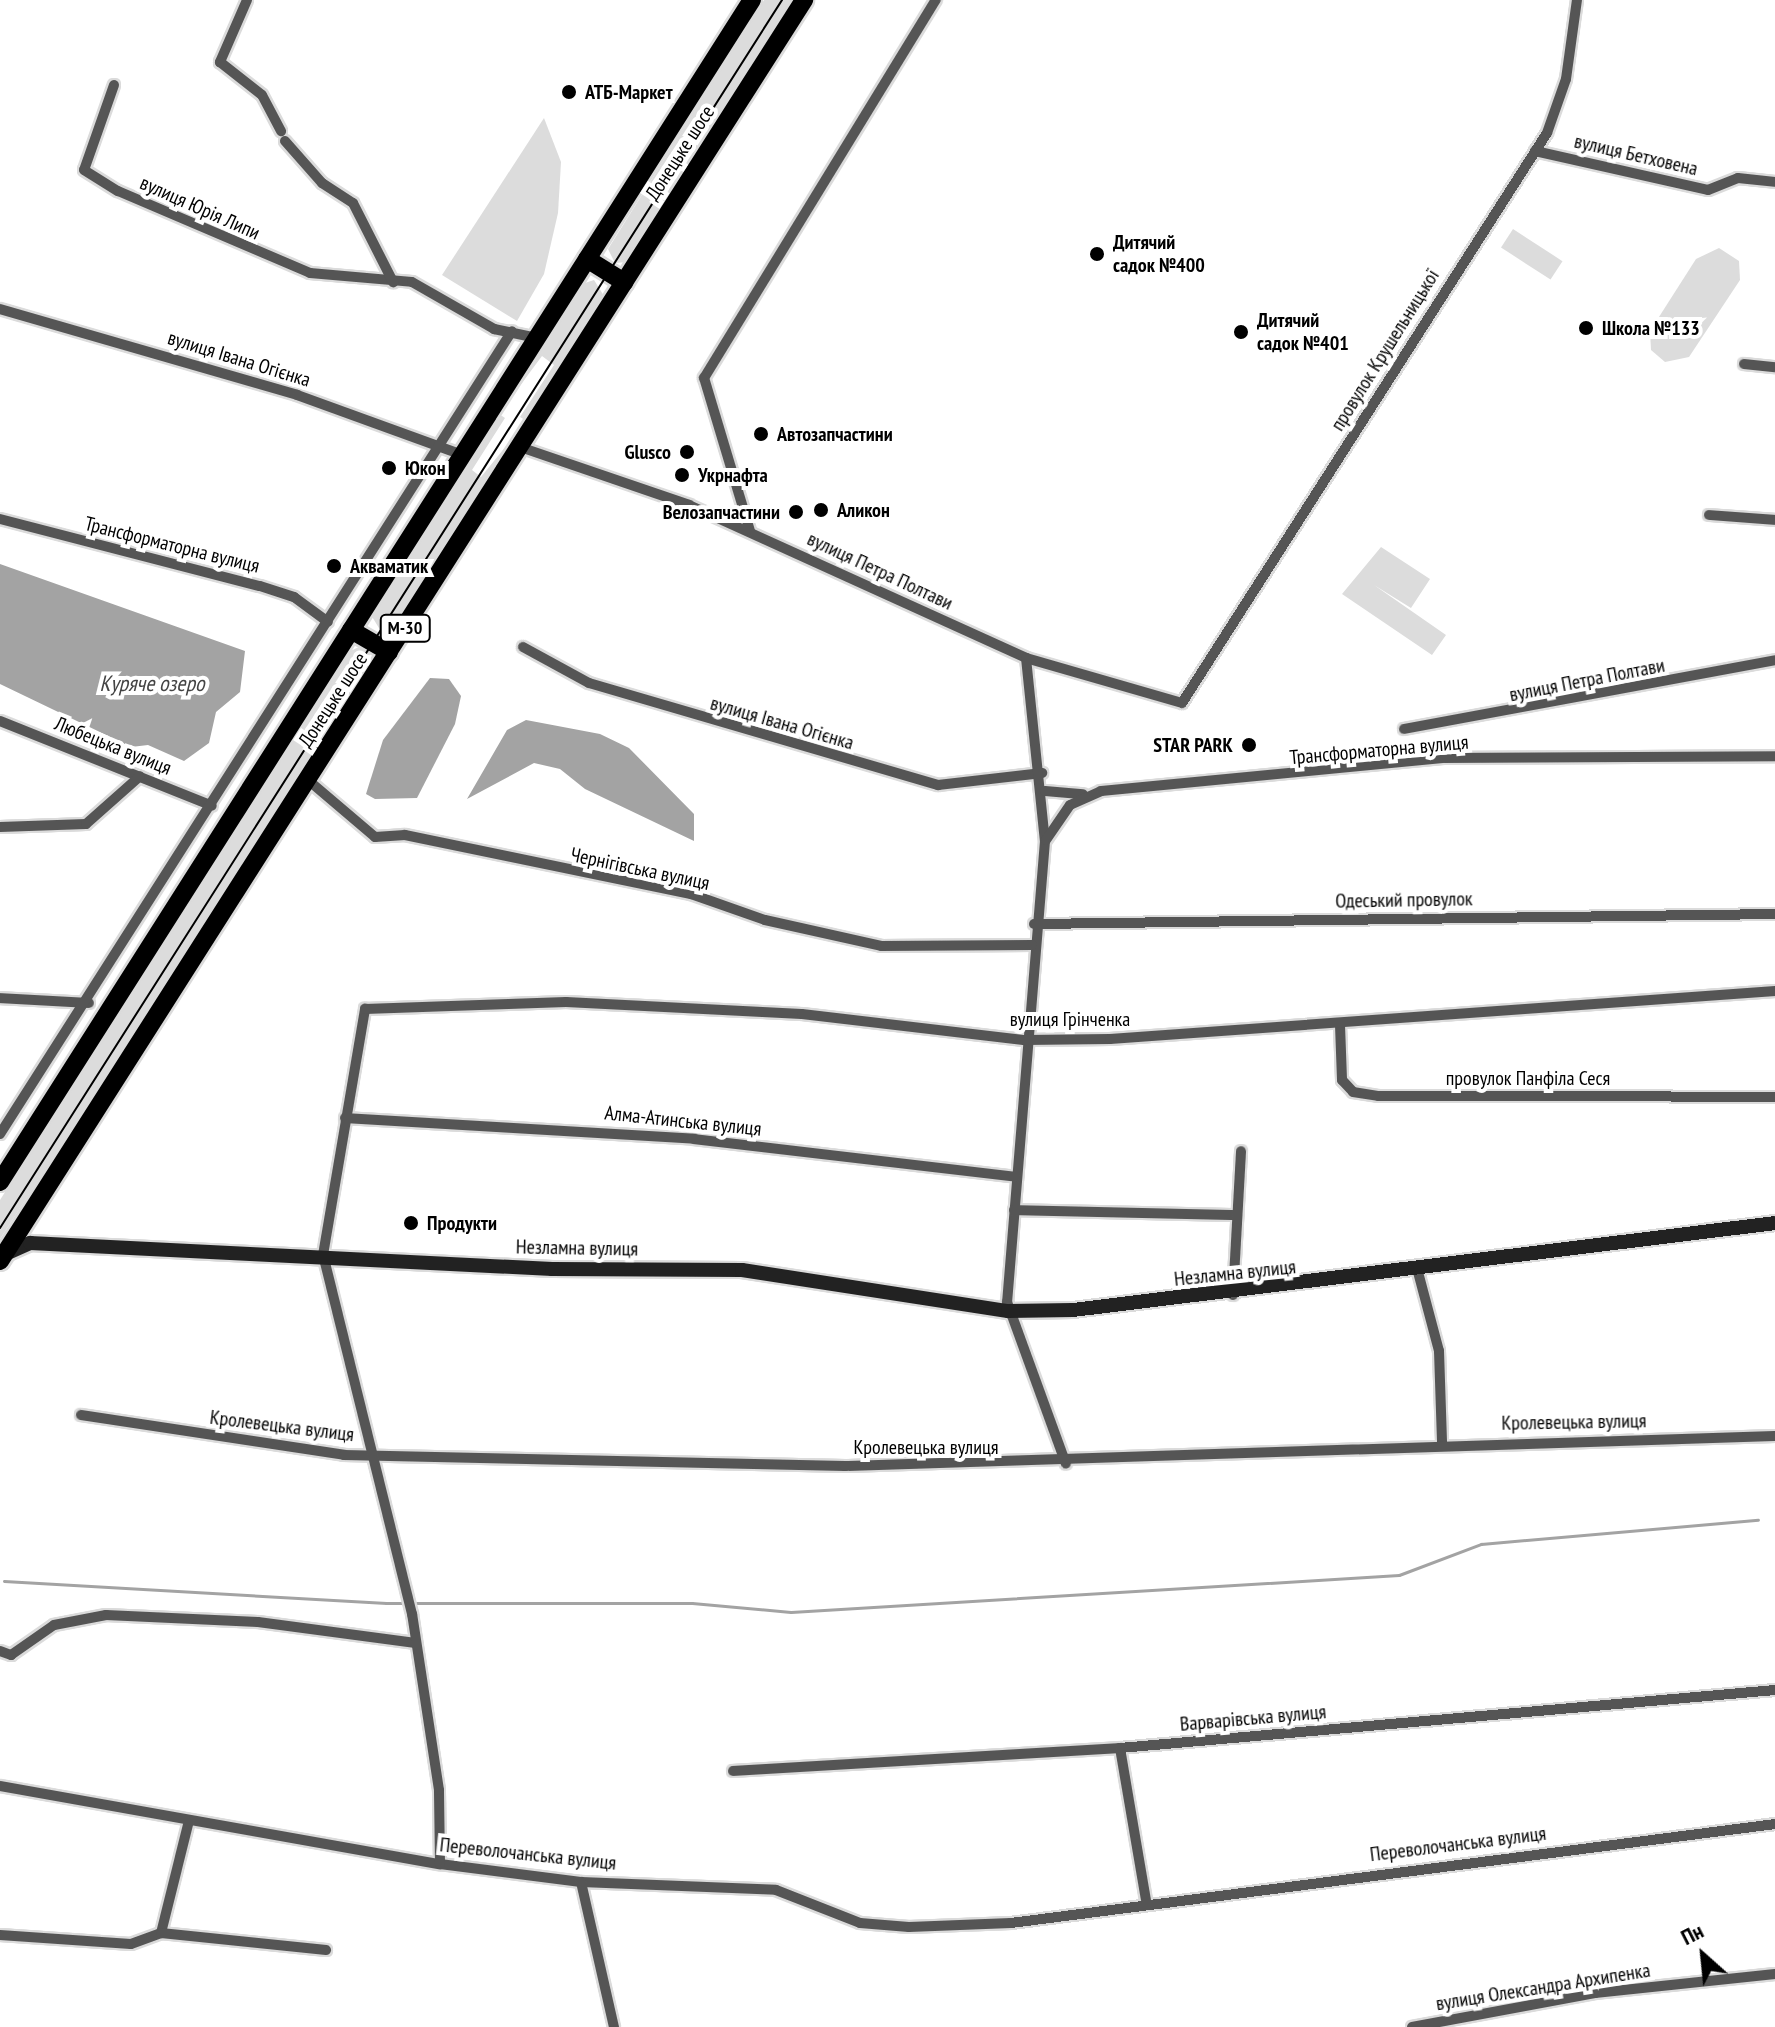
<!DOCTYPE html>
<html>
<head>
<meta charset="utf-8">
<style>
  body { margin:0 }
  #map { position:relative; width:1775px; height:2027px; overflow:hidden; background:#fff; font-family:"PT Sans Narrow",sans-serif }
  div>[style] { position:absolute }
  .green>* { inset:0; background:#dcdcdc; transform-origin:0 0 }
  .water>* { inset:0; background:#a3a3a3 }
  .stream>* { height:3px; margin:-1.5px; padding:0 1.5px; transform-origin:1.5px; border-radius:1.5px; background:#a3a3a3 }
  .roads { filter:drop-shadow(2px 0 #dbdbdb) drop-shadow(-2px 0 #dbdbdb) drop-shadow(0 2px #dbdbdb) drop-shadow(0 -2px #dbdbdb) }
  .street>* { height:10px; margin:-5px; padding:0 5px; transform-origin:5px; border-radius:5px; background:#555 }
  .secondary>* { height:14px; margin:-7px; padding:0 7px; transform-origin:7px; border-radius:7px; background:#222 }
  .highway>* { height:18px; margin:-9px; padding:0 9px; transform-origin:9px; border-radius:9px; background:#000 }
  .tram>* { height:2px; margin:-1px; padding:0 1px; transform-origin:1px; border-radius:1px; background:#000 }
  .dots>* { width:22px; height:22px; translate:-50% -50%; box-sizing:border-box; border:4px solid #fff; border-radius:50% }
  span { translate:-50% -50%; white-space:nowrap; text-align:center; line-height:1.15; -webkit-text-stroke:8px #fff; paint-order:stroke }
  .shield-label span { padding:2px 6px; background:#fff; border:2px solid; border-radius:6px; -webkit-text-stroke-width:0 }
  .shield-label { font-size:18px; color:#000; font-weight:700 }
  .poi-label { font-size:20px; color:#000; font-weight:700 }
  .left { translate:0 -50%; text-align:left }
  .right { translate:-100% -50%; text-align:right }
  .street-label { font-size:20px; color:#000 }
  .water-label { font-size:22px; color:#444; font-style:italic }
  .north { position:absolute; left:1663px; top:1915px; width:80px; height:80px; -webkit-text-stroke:6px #fff; paint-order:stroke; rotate:333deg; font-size:22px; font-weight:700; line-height:32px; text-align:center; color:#000 }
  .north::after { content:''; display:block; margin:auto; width:28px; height:36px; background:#000; clip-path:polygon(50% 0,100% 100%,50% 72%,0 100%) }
</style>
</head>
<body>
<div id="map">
  <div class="green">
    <div style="clip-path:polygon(764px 0,793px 0,627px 262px,615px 263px,608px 249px)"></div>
    <div style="clip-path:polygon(544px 118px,561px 162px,558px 213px,544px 274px,517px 321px,442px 275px)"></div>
    <div style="left:1513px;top:229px;width:59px;height:22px;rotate:33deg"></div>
    <div style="clip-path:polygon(1719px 248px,1739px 261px,1740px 280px,1689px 357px,1665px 362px,1651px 350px,1650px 331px,1696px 259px)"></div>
    <div style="clip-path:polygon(594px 280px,604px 296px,525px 420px,520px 417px,554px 365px,542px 356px,504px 407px,582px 284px)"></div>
    <div style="clip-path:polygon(499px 414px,505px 418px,472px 470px,481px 477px,520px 429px,392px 629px,382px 633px,371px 615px)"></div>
    <div style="clip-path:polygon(1381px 547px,1430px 579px,1411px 608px,1374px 585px,1446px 635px,1432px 655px,1342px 594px)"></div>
    <div style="clip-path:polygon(359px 647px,370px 654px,370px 667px,0 1239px,0 1200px,348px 652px)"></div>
  </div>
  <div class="water">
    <div style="clip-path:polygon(0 564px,245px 651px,240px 692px,216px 712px,209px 743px,184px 761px,148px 745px,131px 747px,0 684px)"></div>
    <div style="clip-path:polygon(430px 678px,449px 679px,461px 696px,455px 724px,417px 798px,375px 799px,366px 794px,383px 740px)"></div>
    <div style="clip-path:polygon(526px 720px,600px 734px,629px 748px,694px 814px,694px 841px,585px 789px,560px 769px,534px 763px,467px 799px,507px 730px)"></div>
  </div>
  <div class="stream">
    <div style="left:4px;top:1581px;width:383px;rotate:3.3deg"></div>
    <div style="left:386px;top:1603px;width:306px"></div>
    <div style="left:692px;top:1603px;width:99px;rotate:5.2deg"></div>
    <div style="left:791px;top:1612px;width:609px;rotate:-3.48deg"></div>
    <div style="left:1399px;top:1575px;width:88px;rotate:-20.7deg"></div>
    <div style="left:1481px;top:1544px;width:278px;rotate:-5deg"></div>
  </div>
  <div class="roads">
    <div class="street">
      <div style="left:247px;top:0;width:68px;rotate:113.5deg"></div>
      <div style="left:220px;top:62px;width:53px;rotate:38.2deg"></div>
      <div style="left:262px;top:95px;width:41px;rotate:62.2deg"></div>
      <div style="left:114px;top:85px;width:90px;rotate:109.4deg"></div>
      <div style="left:84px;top:170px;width:40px;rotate:32deg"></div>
      <div style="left:118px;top:191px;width:209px;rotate:23.1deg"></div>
      <div style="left:310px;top:273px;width:102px;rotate:5deg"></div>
      <div style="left:412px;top:282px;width:95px;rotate:29.8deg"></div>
      <div style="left:494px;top:329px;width:44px;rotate:11.8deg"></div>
      <div style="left:285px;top:141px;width:56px;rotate:48.6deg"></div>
      <div style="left:322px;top:183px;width:37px;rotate:33deg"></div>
      <div style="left:353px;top:203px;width:89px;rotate:63.1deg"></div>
      <div style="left:1535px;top:151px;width:177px;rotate:12.7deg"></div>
      <div style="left:1708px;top:190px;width:32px;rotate:-22deg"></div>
      <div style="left:1738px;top:178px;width:37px;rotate:6deg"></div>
      <div style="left:0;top:309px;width:309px;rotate:16.1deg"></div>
      <div style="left:297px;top:395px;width:177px;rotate:19.9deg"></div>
      <div style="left:1744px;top:364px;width:31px;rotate:6deg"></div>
      <div style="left:520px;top:447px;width:179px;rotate:18.9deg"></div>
      <div style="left:689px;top:505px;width:370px;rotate:24.4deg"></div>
      <div style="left:1026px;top:658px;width:162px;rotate:16.1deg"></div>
      <div style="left:1182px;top:703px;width:677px;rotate:-57.37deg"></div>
      <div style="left:1547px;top:133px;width:57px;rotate:-70.6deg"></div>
      <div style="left:1566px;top:79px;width:80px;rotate:-82.1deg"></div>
      <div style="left:1709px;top:515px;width:66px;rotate:4.3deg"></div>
      <div style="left:0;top:519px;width:268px;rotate:14.5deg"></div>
      <div style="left:260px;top:586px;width:36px;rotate:18deg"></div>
      <div style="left:294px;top:597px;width:42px;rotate:36.3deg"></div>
      <div style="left:750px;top:531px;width:160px;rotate:-106.7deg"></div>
      <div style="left:704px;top:378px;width:444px;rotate:-58.5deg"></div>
      <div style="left:523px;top:647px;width:75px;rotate:28.6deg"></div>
      <div style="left:589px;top:683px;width:364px;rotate:16.3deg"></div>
      <div style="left:938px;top:785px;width:105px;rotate:-6.6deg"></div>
      <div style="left:1026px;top:658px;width:184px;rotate:84.1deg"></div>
      <div style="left:1045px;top:841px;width:463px;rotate:94.7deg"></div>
      <div style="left:1007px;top:1302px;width:172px;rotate:70deg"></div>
      <div style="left:0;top:721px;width:228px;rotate:21.8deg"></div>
      <div style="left:1404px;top:729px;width:377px;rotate:-10.5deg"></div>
      <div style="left:308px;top:780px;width:88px;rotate:40.4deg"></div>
      <div style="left:375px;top:837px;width:30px;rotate:-4deg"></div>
      <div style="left:405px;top:835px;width:292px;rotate:11.7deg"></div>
      <div style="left:691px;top:894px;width:78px;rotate:19.4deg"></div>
      <div style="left:765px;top:920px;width:119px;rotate:12.6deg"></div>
      <div style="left:881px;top:946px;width:151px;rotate:-0.4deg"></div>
      <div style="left:1045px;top:791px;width:38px;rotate:5deg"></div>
      <div style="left:0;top:827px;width:86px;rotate:-2deg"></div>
      <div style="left:86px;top:824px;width:72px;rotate:-41.6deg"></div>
      <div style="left:1046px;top:840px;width:42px;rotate:-55.6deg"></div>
      <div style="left:1070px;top:805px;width:34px;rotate:-24deg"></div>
      <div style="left:1101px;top:791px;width:346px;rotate:-5.5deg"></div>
      <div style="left:1445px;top:758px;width:330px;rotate:-0.3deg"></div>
      <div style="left:1034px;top:924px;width:741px;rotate:-0.77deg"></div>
      <div style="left:0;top:998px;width:89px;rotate:3.2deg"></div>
      <div style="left:1340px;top:1025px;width:55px;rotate:87.9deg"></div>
      <div style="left:1342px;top:1080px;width:16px;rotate:47deg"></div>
      <div style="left:1353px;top:1092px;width:25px;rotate:9deg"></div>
      <div style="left:1378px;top:1096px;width:397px;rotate:0.1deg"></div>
      <div style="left:345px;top:1118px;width:350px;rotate:3.4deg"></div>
      <div style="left:694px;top:1139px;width:324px;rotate:6.7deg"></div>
      <div style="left:0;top:1134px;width:952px;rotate:-57.48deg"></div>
      <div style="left:1014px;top:1210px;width:223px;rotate:1.3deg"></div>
      <div style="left:1418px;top:1272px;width:82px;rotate:75.1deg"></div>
      <div style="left:1439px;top:1351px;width:92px;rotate:88.1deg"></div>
      <div style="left:1233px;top:1295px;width:144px;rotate:-86.8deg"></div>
      <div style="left:81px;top:1415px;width:266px;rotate:8.6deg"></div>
      <div style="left:344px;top:1455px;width:501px;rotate:1.26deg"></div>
      <div style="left:845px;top:1466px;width:930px;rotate:-1.85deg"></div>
      <div style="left:0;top:1651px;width:12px;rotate:20deg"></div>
      <div style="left:11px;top:1655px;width:52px;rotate:-34.9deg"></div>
      <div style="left:54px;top:1625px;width:53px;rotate:-10.9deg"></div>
      <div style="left:106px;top:1615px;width:152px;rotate:2.6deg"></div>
      <div style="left:258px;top:1622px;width:159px;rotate:7.6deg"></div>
      <div style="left:1120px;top:1748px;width:154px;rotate:80.3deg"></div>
      <div style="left:733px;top:1771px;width:388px;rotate:-3.4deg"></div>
      <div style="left:1120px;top:1748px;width:658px;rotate:-5.06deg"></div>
      <div style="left:0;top:1786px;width:447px;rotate:10.1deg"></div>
      <div style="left:440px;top:1864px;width:142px;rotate:7.3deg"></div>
      <div style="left:581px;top:1882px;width:195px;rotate:2.3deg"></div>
      <div style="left:776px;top:1890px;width:90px;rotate:21.4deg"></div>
      <div style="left:860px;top:1923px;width:49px;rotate:4.7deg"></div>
      <div style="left:909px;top:1927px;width:102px;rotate:-2.2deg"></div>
      <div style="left:1011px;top:1923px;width:770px;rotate:-7.38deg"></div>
      <div style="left:440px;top:1864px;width:74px;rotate:-90.8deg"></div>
      <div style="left:439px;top:1790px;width:178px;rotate:-98.7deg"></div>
      <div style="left:412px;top:1614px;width:370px;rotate:-103.9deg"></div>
      <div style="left:323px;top:1255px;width:250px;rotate:-80.3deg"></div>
      <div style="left:365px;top:1009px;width:201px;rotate:-2deg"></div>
      <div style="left:566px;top:1002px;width:236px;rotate:2.9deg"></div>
      <div style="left:802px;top:1014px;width:225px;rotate:6.7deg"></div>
      <div style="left:1025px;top:1040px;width:85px;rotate:-0.7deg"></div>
      <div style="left:1110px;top:1039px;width:667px;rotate:-4.13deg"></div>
      <div style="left:581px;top:1882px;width:149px;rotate:77.2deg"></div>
      <div style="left:161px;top:1933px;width:115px;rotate:-76deg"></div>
      <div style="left:0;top:1935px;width:131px;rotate:3.9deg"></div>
      <div style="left:131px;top:1944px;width:32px;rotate:-20deg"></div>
      <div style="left:161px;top:1933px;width:166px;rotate:5.9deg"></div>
      <div style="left:1412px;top:2027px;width:186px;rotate:-10.5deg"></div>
      <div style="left:1595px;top:1993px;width:181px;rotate:-6deg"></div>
    </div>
    <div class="secondary">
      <div style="left:3px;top:1255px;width:30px;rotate:-24deg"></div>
      <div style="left:30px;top:1243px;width:523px;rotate:2.85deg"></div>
      <div style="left:552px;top:1269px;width:190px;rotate:0.3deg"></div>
      <div style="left:742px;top:1270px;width:269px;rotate:8.8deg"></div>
      <div style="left:1008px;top:1311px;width:65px;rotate:-0.9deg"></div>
      <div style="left:1073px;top:1310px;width:707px;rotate:-7.06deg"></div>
    </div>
    <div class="highway">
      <div style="left:587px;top:259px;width:44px;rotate:31.9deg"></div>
      <div style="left:351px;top:630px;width:44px;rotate:30.1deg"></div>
      <div style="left:0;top:1182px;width:1401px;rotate:-57.54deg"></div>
      <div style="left:0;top:1261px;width:1496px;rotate:-57.48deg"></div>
    </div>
  </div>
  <div class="tram">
    <div style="left:0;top:1228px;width:1456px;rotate:-57.51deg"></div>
  </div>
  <div class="dots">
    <div style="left:569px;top:92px;background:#000"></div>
    <div style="left:1097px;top:254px;background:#000"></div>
    <div style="left:1586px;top:328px;background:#000"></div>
    <div style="left:1241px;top:332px;background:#000"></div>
    <div style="left:761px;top:434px;background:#000"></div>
    <div style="left:687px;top:452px;background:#000"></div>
    <div style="left:389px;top:468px;background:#000"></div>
    <div style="left:682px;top:475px;background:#000"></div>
    <div style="left:821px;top:510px;background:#000"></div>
    <div style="left:796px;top:512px;background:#000"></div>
    <div style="left:334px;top:566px;background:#000"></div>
    <div style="left:1249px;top:745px;background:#000"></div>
    <div style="left:411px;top:1223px;background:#000"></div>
  </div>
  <div class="shield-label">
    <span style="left:405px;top:628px">М-30</span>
  </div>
  <div class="poi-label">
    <span class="left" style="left:585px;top:92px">АТБ-Маркет</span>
    <span class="left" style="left:1113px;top:254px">Дитячий<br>садок №400</span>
    <span class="left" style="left:1257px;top:332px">Дитячий<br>садок №401</span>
    <span class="left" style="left:1602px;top:328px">Школа №133</span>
    <span class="left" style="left:777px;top:434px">Автозапчастини</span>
    <span class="right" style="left:671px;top:452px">Glusco</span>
    <span class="left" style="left:405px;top:468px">Юкон</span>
    <span class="left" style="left:698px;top:475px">Укрнафта</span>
    <span class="left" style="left:837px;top:510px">Аликон</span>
    <span class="right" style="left:780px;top:512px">Велозапчастини</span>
    <span class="left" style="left:350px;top:566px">Акваматик</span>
    <span class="right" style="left:1233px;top:745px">STAR PARK</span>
    <span class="left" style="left:427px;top:1223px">Продукти</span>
  </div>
  <div class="street-label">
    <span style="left:680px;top:153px;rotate:-57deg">Донецьке шосе</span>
    <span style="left:1636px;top:155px;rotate:13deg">вулиця Бетховена</span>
    <span style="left:200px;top:208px;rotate:24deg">вулиця Юрія Липи</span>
    <span style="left:1385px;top:350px;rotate:-58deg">провулок Крушельницької</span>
    <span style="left:239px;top:359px;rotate:17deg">вулиця Івана Огієнка</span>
    <span style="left:172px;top:545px;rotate:14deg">Трансформаторна вулиця</span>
    <span style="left:880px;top:571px;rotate:25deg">вулиця Петра Полтави</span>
    <span style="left:1587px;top:680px;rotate:-11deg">вулиця Петра Полтави</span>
    <span style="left:333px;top:700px;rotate:-57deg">Донецьке шосе</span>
    <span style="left:782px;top:723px;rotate:16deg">вулиця Івана Огієнка</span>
    <span style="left:113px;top:746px;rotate:22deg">Любецька вулиця</span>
    <span style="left:1379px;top:750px;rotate:-5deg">Трансформаторна вулиця</span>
    <span style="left:640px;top:869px;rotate:12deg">Чернігівська вулиця</span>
    <span style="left:1404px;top:900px;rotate:-1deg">Одеський провулок</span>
    <span style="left:1070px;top:1019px">вулиця Грінченка</span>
    <span style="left:1528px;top:1078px">провулок Панфіла Сеся</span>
    <span style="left:683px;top:1121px;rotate:6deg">Алма-Атинська вулиця</span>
    <span style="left:577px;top:1248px;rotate:1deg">Незламна вулиця</span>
    <span style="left:1235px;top:1273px;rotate:-6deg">Незламна вулиця</span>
    <span style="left:1574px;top:1422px;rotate:-1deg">Кролевецька вулиця</span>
    <span style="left:282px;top:1426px;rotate:7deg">Кролевецька вулиця</span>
    <span style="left:926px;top:1447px">Кролевецька вулиця</span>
    <span style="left:1253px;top:1718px;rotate:-5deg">Варварівська вулиця</span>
    <span style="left:1458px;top:1844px;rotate:-7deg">Переволочанська вулиця</span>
    <span style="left:528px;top:1854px;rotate:6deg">Переволочанська вулиця</span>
    <span style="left:1543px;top:1987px;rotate:-9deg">вулиця Олександра Архипенка</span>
  </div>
  <div class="water-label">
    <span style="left:152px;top:684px">Куряче озеро</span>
  </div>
  <div class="north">Пн</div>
</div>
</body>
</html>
